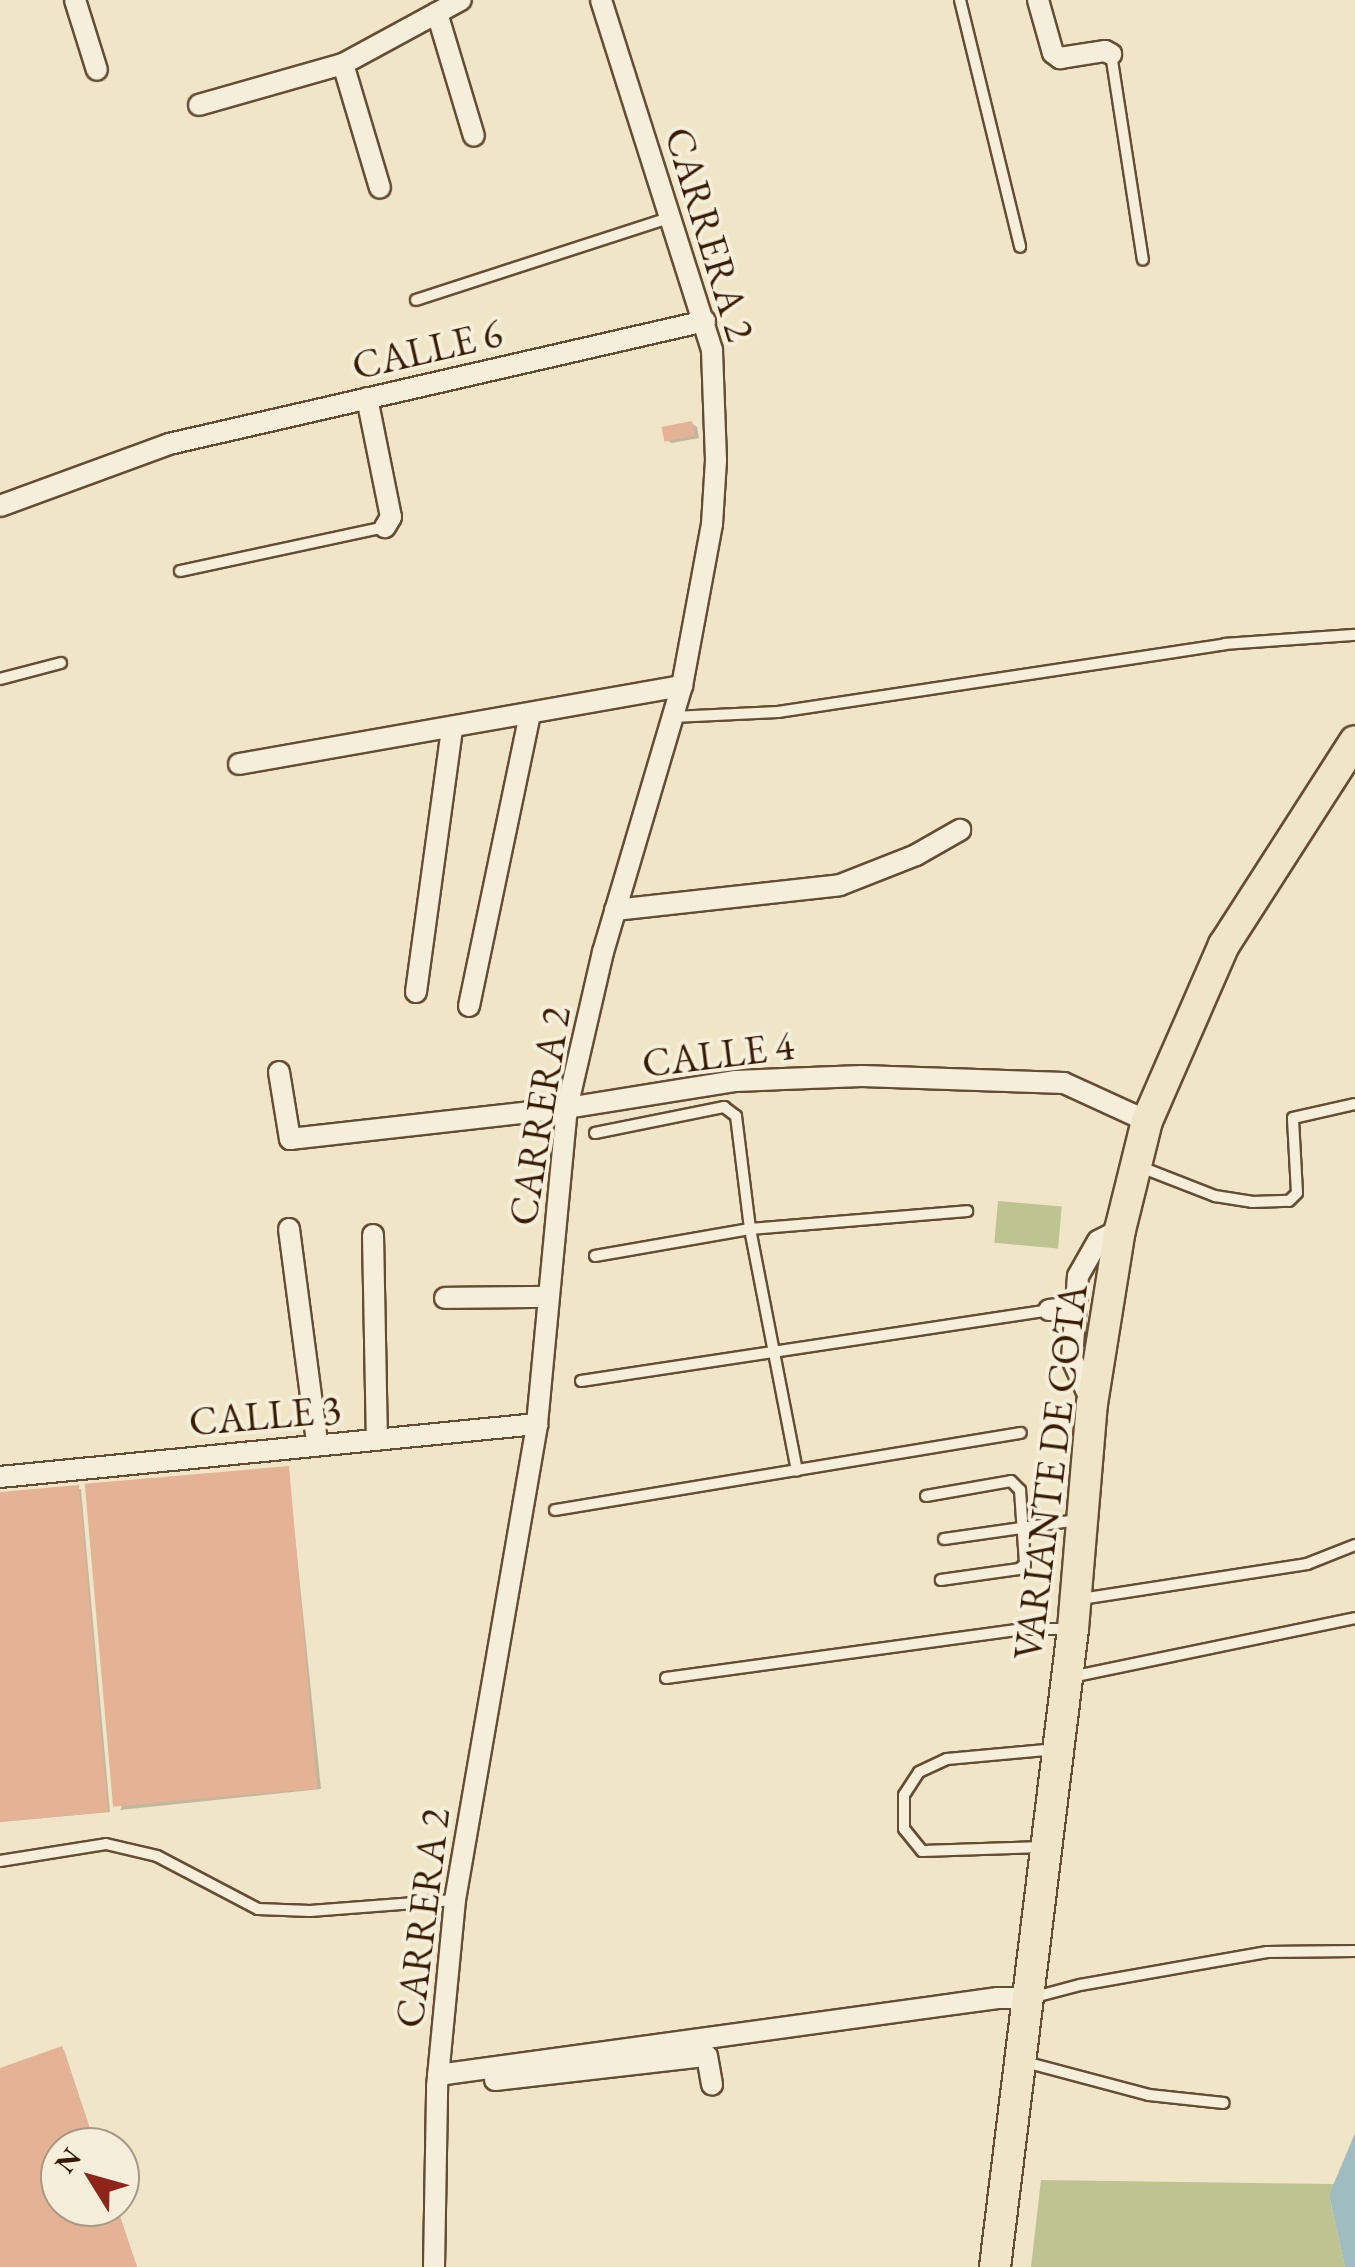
<!DOCTYPE html>
<html>
<head>
<meta charset="utf-8">
<style>
  body { margin:0 }
  #map { position:relative; width:1355px; height:2267px; overflow:hidden; background:#f0e5c7; font-family:"EB Garamond",serif }
  div>[style] { position:absolute }
  .green>* { inset:0; background:#bec392; transform-origin:0 0 }
  .water>* { inset:0; background:#a0bcc0 }
  .shadow>* { inset:0; background:#0003 }
  .building>* { inset:0; background:#e4b295; transform-origin:0 0 }
  .roads { filter:drop-shadow(2px 0 #644d32) drop-shadow(-2px 0 #644d32) drop-shadow(0 2px #644d32) drop-shadow(0 -2px #644d32) }
  .service>* { height:10px; margin:-5px; padding:0 5px; transform-origin:5px; border-radius:5px; background:#f5eedb }
  .minor>* { height:20px; margin:-10px; padding:0 10px; transform-origin:10px; border-radius:10px; background:#f5eedb }
  .primary>* { height:30px; margin:-15px; padding:0 15px; transform-origin:15px; border-radius:15px; background:#f0e5c7 }
  span { translate:-50% -50%; white-space:nowrap; text-align:center; line-height:1.15; -webkit-text-stroke:8px #f5eedb; paint-order:stroke }
  .street-label { font-size:40px; color:#361a01 }
  .north { position:absolute; left:40px; top:2127px; width:100px; height:100px; box-sizing:border-box; background:#f5eedb; border:2px solid #a99984; border-radius:50%; rotate:307deg; font-size:28px; font-weight:700; line-height:40px; text-align:center; color:#361a01 }
  .north::after { content:''; display:block; margin:auto; width:35px; height:45px; background:#8f2418; clip-path:polygon(50% 0,100% 100%,50% 72%,0 100%) }
</style>
</head>
<body>
<div id="map">
  <div class="green">
    <div style="left:998px;top:1201px;width:64px;height:42px;rotate:5deg"></div>
    <div style="clip-path:polygon(1041px 2180px,1334px 2184px,1329px 2195px,1345px 2267px,1031px 2267px)"></div>
  </div>
  <div class="water">
    <div style="clip-path:polygon(1355px 2133px,1355px 2267px,1345px 2267px,1329px 2195px)"></div>
  </div>
  <div class="shadow">
    <div style="clip-path:polygon(691px 423px,697px 427px,699px 438px,672px 443px,666px 440px)"></div>
    <div style="clip-path:polygon(288px 1468px,321px 1789px,120px 1810px)"></div>
    <div style="clip-path:polygon(81px 1489px,110px 1812px,0 1822px,0 1495px)"></div>
    <div style="clip-path:polygon(64px 2050px,96px 2147px,60px 2147px,60px 2207px,117px 2207px,137px 2267px,0 2267px,0 2070px)"></div>
  </div>
  <div class="building">
    <div style="left:692px;top:421px;width:15px;height:31px;rotate:79deg"></div>
    <div style="left:289px;top:1466px;width:324px;height:205px;rotate:85deg"></div>
    <div style="clip-path:polygon(79px 1485px,108px 1812px,0 1822px,0 1492px)"></div>
    <div style="clip-path:polygon(62px 2046px,96px 2147px,60px 2147px,60px 2207px,116px 2207px,137px 2267px,0 2267px,0 2068px)"></div>
  </div>
  <div class="roads">
    <div class="service">
      <div style="left:960px;top:0;width:254px;rotate:76.3deg"></div>
      <div style="left:1111px;top:54px;width:208px;rotate:81.2deg"></div>
      <div style="left:416px;top:300px;width:268px;rotate:-18deg"></div>
      <div style="left:180px;top:571px;width:210px;rotate:-12.1deg"></div>
      <div style="left:0;top:679px;width:63px;rotate:-14.7deg"></div>
      <div style="left:673px;top:717px;width:105px;rotate:-2.7deg"></div>
      <div style="left:778px;top:712px;width:452px;rotate:-8.6deg"></div>
      <div style="left:1225px;top:644px;width:130px;rotate:-4deg"></div>
      <div style="left:595px;top:1133px;width:132px;rotate:-11.4deg"></div>
      <div style="left:724px;top:1107px;width:15px;rotate:37deg"></div>
      <div style="left:736px;top:1116px;width:114px;rotate:82.9deg"></div>
      <div style="left:750px;top:1229px;width:246px;rotate:79deg"></div>
      <div style="left:1138px;top:1166px;width:83px;rotate:21.3deg"></div>
      <div style="left:1215px;top:1196px;width:37px;rotate:9deg"></div>
      <div style="left:1252px;top:1202px;width:37px;rotate:-2deg"></div>
      <div style="left:1289px;top:1201px;width:11px;rotate:-45deg"></div>
      <div style="left:1297px;top:1193px;width:75px;rotate:-93.1deg"></div>
      <div style="left:1293px;top:1118px;width:64px;rotate:-12.7deg"></div>
      <div style="left:595px;top:1256px;width:157px;rotate:-9.9deg"></div>
      <div style="left:750px;top:1229px;width:218px;rotate:-4.7deg"></div>
      <div style="left:581px;top:1381px;width:473px;rotate:-8.6deg"></div>
      <div style="left:926px;top:1496px;width:86px;rotate:-10deg"></div>
      <div style="left:1011px;top:1481px;width:13px;rotate:45deg"></div>
      <div style="left:1020px;top:1490px;width:74px;rotate:86.1deg"></div>
      <div style="left:1025px;top:1564px;width:8px;rotate:140deg"></div>
      <div style="left:1019px;top:1569px;width:79px;rotate:172deg"></div>
      <div style="left:555px;top:1510px;width:472px;rotate:-9.4deg"></div>
      <div style="left:944px;top:1539px;width:135px;rotate:-8.1deg"></div>
      <div style="left:1081px;top:1599px;width:229px;rotate:-8.8deg"></div>
      <div style="left:1307px;top:1564px;width:52px;rotate:-21.6deg"></div>
      <div style="left:1071px;top:1677px;width:290px;rotate:-11.7deg"></div>
      <div style="left:666px;top:1678px;width:361px;rotate:-7.8deg"></div>
      <div style="left:1024px;top:1629px;width:43px"></div>
      <div style="left:1043px;top:1847px;width:121px;rotate:178.1deg"></div>
      <div style="left:922px;top:1851px;width:28px;rotate:-129deg"></div>
      <div style="left:904px;top:1829px;width:34px;rotate:-90deg"></div>
      <div style="left:904px;top:1795px;width:27px;rotate:-57deg"></div>
      <div style="left:919px;top:1772px;width:31px;rotate:-25deg"></div>
      <div style="left:947px;top:1759px;width:110px;rotate:-5.2deg"></div>
      <div style="left:0;top:1861px;width:107px;rotate:-9.1deg"></div>
      <div style="left:106px;top:1844px;width:52px;rotate:13.2deg"></div>
      <div style="left:157px;top:1856px;width:114px;rotate:27.7deg"></div>
      <div style="left:258px;top:1909px;width:52px;rotate:2.2deg"></div>
      <div style="left:310px;top:1911px;width:144px;rotate:-4.4deg"></div>
      <div style="left:1031px;top:1998px;width:51px;rotate:-14.9deg"></div>
      <div style="left:1080px;top:1985px;width:190px;rotate:-10deg"></div>
      <div style="left:1267px;top:1952px;width:88px;rotate:-0.7deg"></div>
      <div style="left:1025px;top:2062px;width:128px;rotate:14.9deg"></div>
      <div style="left:1149px;top:2095px;width:75px;rotate:6.1deg"></div>
    </div>
    <div class="minor">
      <div style="left:75px;top:0;width:73px;rotate:72.6deg"></div>
      <div style="left:1038px;top:0;width:55px;rotate:74.2deg"></div>
      <div style="left:1053px;top:53px;width:9px;rotate:36deg"></div>
      <div style="left:1060px;top:58px;width:46px;rotate:-8.8deg"></div>
      <div style="left:1105px;top:51px;width:7px;rotate:27deg"></div>
      <div style="left:437px;top:13px;width:128px;rotate:73.3deg"></div>
      <div style="left:343px;top:64px;width:129px;rotate:73.4deg"></div>
      <div style="left:199px;top:105px;width:150px;rotate:-15.9deg"></div>
      <div style="left:343px;top:64px;width:134px;rotate:-28.5deg"></div>
      <div style="left:367px;top:398px;width:121px;rotate:78.6deg"></div>
      <div style="left:391px;top:517px;width:12px;rotate:121deg"></div>
      <div style="left:0;top:506px;width:180px;rotate:-20.1deg"></div>
      <div style="left:169px;top:444px;width:550px;rotate:-12.92deg"></div>
      <div style="left:239px;top:764px;width:450px;rotate:-10deg"></div>
      <div style="left:615px;top:910px;width:226px;rotate:-6.3deg"></div>
      <div style="left:840px;top:885px;width:82px;rotate:-21.5deg"></div>
      <div style="left:916px;top:855px;width:51px;rotate:-29.6deg"></div>
      <div style="left:416px;top:992px;width:264px;rotate:-82.2deg"></div>
      <div style="left:469px;top:1006px;width:297px;rotate:-78.2deg"></div>
      <div style="left:279px;top:1072px;width:68px;rotate:80.7deg"></div>
      <div style="left:290px;top:1139px;width:279px;rotate:-6.4deg"></div>
      <div style="left:567px;top:1108px;width:171px;rotate:-9.1deg"></div>
      <div style="left:736px;top:1081px;width:126px;rotate:-2.3deg"></div>
      <div style="left:862px;top:1076px;width:202px;rotate:2deg"></div>
      <div style="left:1064px;top:1083px;width:91px;rotate:24.6deg"></div>
      <div style="left:289px;top:1229px;width:216px;rotate:82.5deg"></div>
      <div style="left:373px;top:1235px;width:205px;rotate:88.9deg"></div>
      <div style="left:445px;top:1298px;width:101px;rotate:-0.6deg"></div>
      <div style="left:1049px;top:1310px;width:27px;rotate:-6deg"></div>
      <div style="left:1092px;top:1403px;width:48px;rotate:-114.4deg"></div>
      <div style="left:1072px;top:1359px;width:83px;rotate:-85.9deg"></div>
      <div style="left:1078px;top:1276px;width:40px;rotate:-60.3deg"></div>
      <div style="left:1098px;top:1241px;width:25px;rotate:-27deg"></div>
      <div style="left:0;top:1477px;width:540px;rotate:-5.64deg"></div>
      <div style="left:438px;top:2075px;width:565px;rotate:-7.83deg"></div>
      <div style="left:998px;top:1998px;width:32px"></div>
      <div style="left:495px;top:2080px;width:213px;rotate:-6.5deg"></div>
      <div style="left:707px;top:2056px;width:29px;rotate:80deg"></div>
      <div style="left:434px;top:2267px;width:180px;rotate:-89deg"></div>
      <div style="left:437px;top:2087px;width:188px;rotate:-84.5deg"></div>
      <div style="left:455px;top:1900px;width:483px;rotate:-80.2deg"></div>
      <div style="left:537px;top:1424px;width:317px;rotate:-84.6deg"></div>
      <div style="left:567px;top:1108px;width:160px;rotate:-77deg"></div>
      <div style="left:603px;top:952px;width:277px;rotate:-73.5deg"></div>
      <div style="left:682px;top:686px;width:165px;rotate:-79.5deg"></div>
      <div style="left:712px;top:524px;width:64px;rotate:-86.4deg"></div>
      <div style="left:716px;top:460px;width:110px;rotate:-92.1deg"></div>
      <div style="left:712px;top:350px;width:367px;rotate:-107.6deg"></div>
    </div>
    <div class="primary">
      <div style="left:995px;top:2267px;width:643px;rotate:-83.03deg"></div>
      <div style="left:1073px;top:1629px;width:226px;rotate:-85.2deg"></div>
      <div style="left:1092px;top:1404px;width:176px;rotate:-80.9deg"></div>
      <div style="left:1120px;top:1230px;width:112px;rotate:-76.1deg"></div>
      <div style="left:1147px;top:1121px;width:192px;rotate:-66.4deg"></div>
      <div style="left:1224px;top:945px;width:242px;rotate:-57.3deg"></div>
    </div>
  </div>
  <div class="street-label">
    <span style="left:710px;top:234px;rotate:73deg">CARRERA 2</span>
    <span style="left:427px;top:349px;rotate:-13deg">CALLE 6</span>
    <span style="left:718px;top:1054px;rotate:-7deg">CALLE 4</span>
    <span style="left:539px;top:1116px;rotate:-81deg">CARRERA 2</span>
    <span style="left:265px;top:1415px;rotate:-5deg">CALLE 3</span>
    <span style="left:1050px;top:1472px;rotate:-83deg">VARIANTE DE COTA</span>
    <span style="left:422px;top:1918px;rotate:-83deg">CARRERA 2</span>
  </div>
  <div class="north">N</div>
</div>
</body>
</html>
